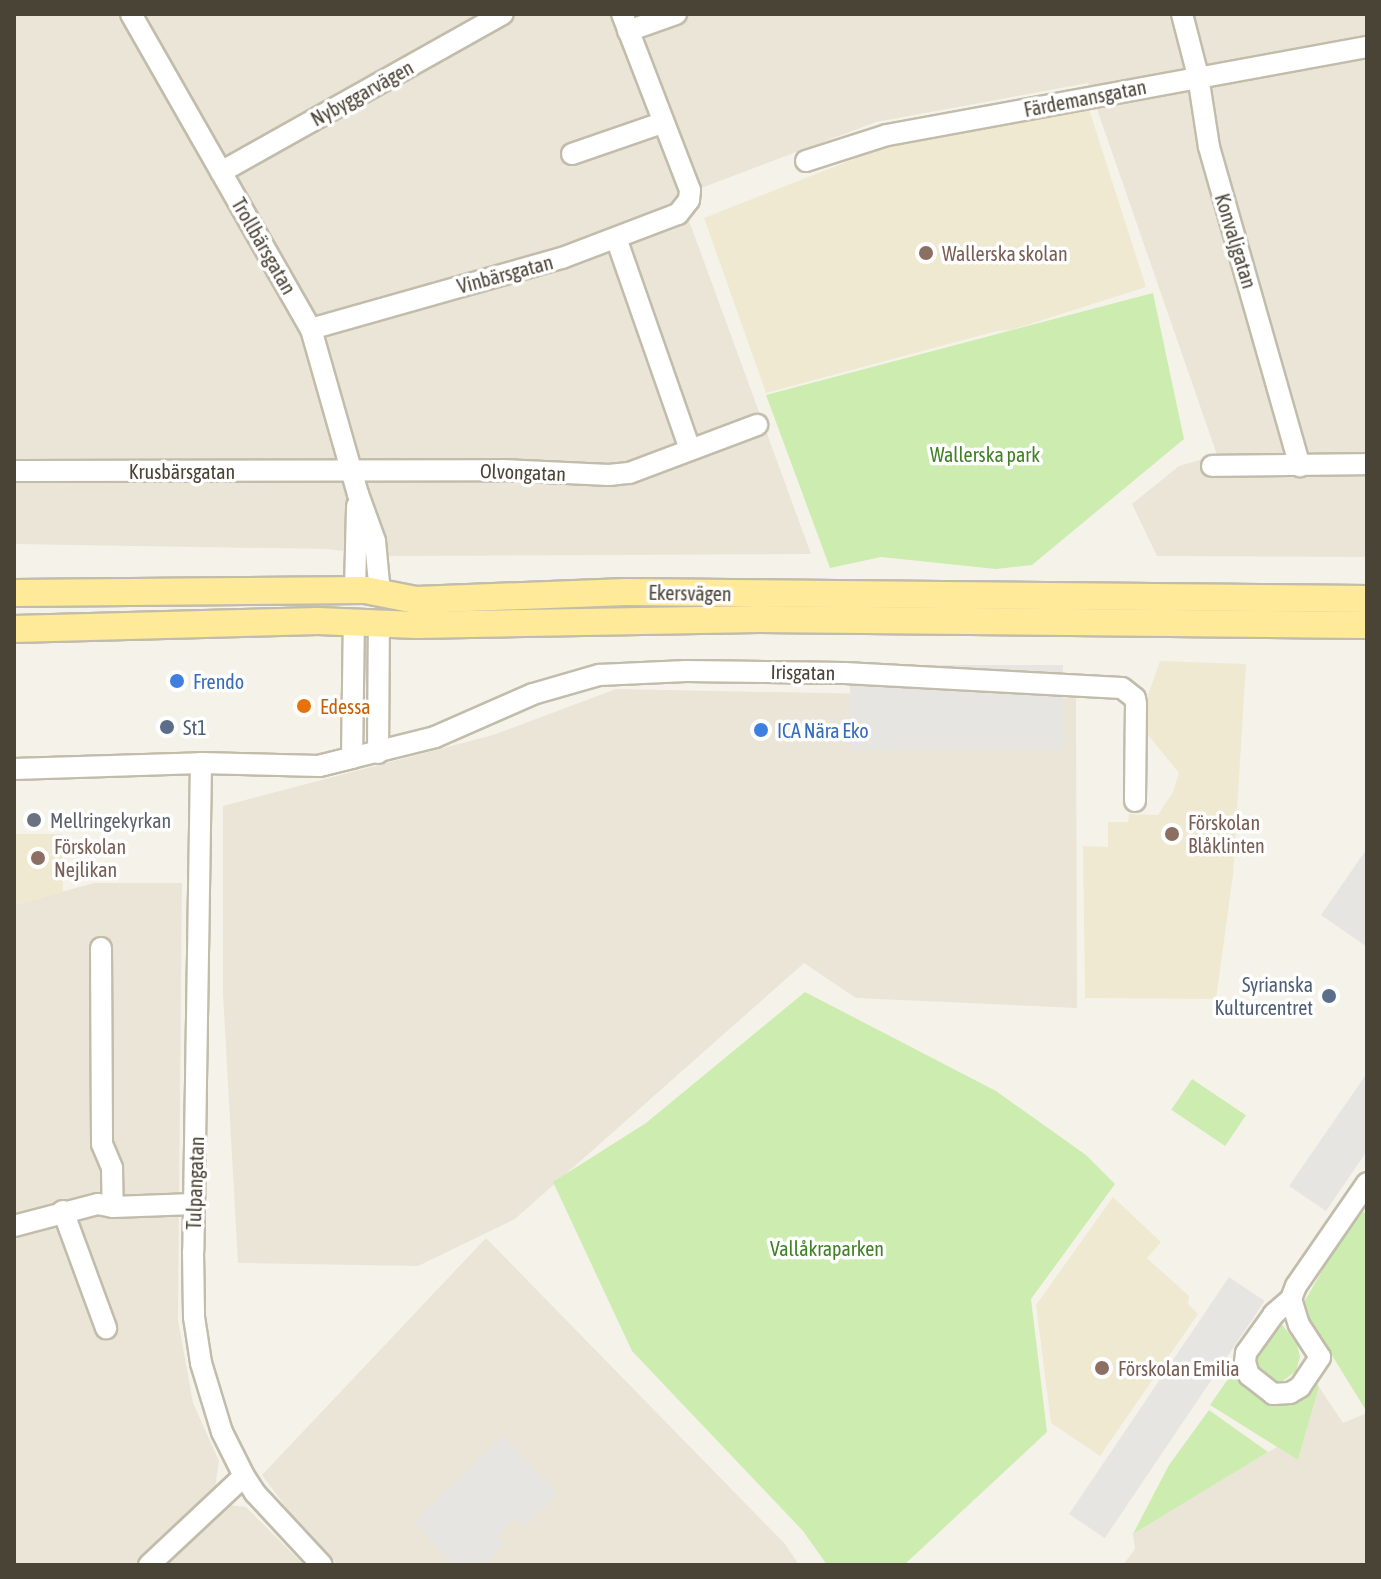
<!DOCTYPE html>
<html>
<head>
<meta charset="utf-8">
<style>
  body { margin:0 }
  #map { position:relative; width:1381px; height:1579px; overflow:hidden; background:#f5f3e9; font-family:"Asap Condensed",sans-serif }
  div>[style] { position:absolute }
  .residential>* { inset:0; background:#eae5d7 }
  .education>* { inset:0; background:#efe9d2 }
  .green>* { inset:0; background:#ccecb0; transform-origin:0 0 }
  .parking>* { inset:0; background:#e7e5e1; transform-origin:0 0 }
  .roads { filter:drop-shadow(2px 0 #c2bcab) drop-shadow(-2px 0 #c2bcab) drop-shadow(0 2px #c2bcab) drop-shadow(0 -2px #c2bcab) }
  .minor>* { height:20px; margin:-10px; padding:0 10px; transform-origin:10px; border-radius:10px; background:#fff }
  .major>* { height:26px; margin:-13px; padding:0 13px; transform-origin:13px; border-radius:13px; background:#ffea99 }
  .dots>* { width:22px; height:22px; translate:-50% -50%; box-sizing:border-box; border:4px solid #fff; border-radius:50% }
  span { translate:-50% -50%; white-space:nowrap; text-align:center; line-height:1.15; -webkit-text-stroke:7px #fff; paint-order:stroke }
  .street-label { font-size:20px; color:#4a4437 }
  .education-label { font-size:20px; color:#785e54 }
  .left { translate:0 -50%; text-align:left }
  .park-label { font-size:20px; color:#408125 }
  .shop-label { font-size:20px; color:#366cbe }
  .food-label { font-size:20px; color:#c56008 }
  .service-label { font-size:20px; color:#4e5e75 }
  .right { translate:-100% -50%; text-align:right }
  .worship-label { font-size:20px; color:#5b616d }
  .frame { position:absolute; inset:0; border:16px solid #4a4437; pointer-events:none }
</style>
</head>
<body>
<div id="map">
  <div class="residential">
    <div style="clip-path:polygon(14px 14px,1367px 14px,1367px 557px,1157px 556px,1132px 504px,1179px 466px,1217px 455px,1088px 83px,876px 122px,680px 196px,811px 554px,390px 556px,326px 549px,14px 544px)"></div>
    <div style="clip-path:polygon(616px 689px,1076px 698px,1077px 1008px,856px 998px,804px 963px,515px 1219px,418px 1266px,238px 1263px,223px 993px,223px 806px,493px 735px)"></div>
    <div style="clip-path:polygon(94px 883px,182px 883px,178px 1320px,193px 1403px,219px 1461px,215px 1488px,135px 1565px,14px 1565px,14px 905px)"></div>
    <div style="clip-path:polygon(486px 1238px,785px 1544px,799px 1565px,338px 1565px,294px 1518px,262px 1475px)"></div>
    <div style="clip-path:polygon(1319px 1387px,1343px 1423px,1367px 1413px,1367px 1565px,1123px 1565px,1135px 1549px,1133px 1534px,1268px 1452px,1277px 1447px,1298px 1460px)"></div>
    <div style="clip-path:polygon(230px 1505px,246px 1507px,304px 1565px,167px 1565px)"></div>
  </div>
  <div class="education">
    <div style="clip-path:polygon(1088px 106px,1146px 287px,1011px 330px,997px 331px,766px 393px,704px 218px,879px 149px)"></div>
    <div style="clip-path:polygon(1160px 661px,1246px 664px,1233px 875px,1216px 999px,1085px 998px,1083px 846px,1108px 847px,1108px 822px,1128px 822px,1129px 814px,1158px 815px,1173px 792px,1179px 773px,1148px 735px,1148px 695px)"></div>
    <div style="clip-path:polygon(14px 834px,62px 834px,63px 892px,14px 905px)"></div>
    <div style="clip-path:polygon(1113px 1197px,1161px 1242px,1147px 1258px,1189px 1296px,1188px 1304px,1198px 1314px,1100px 1456px,1051px 1423px,1036px 1305px)"></div>
  </div>
  <div class="green">
    <div style="clip-path:polygon(1153px 293px,1184px 439px,1032px 565px,996px 569px,881px 557px,830px 568px,766px 395px)"></div>
    <div style="clip-path:polygon(805px 992px,996px 1091px,1086px 1155px,1115px 1184px,1031px 1299px,1047px 1432px,904px 1565px,827px 1565px,803px 1531px,632px 1351px,553px 1182px,646px 1123px)"></div>
    <div style="left:1192px;top:1079px;width:65px;height:37px;rotate:34deg"></div>
    <div style="clip-path:polygon(1358px 1209px,1367px 1214px,1367px 1412px,1307px 1315px,1304px 1302px)"></div>
    <div style="clip-path:polygon(1277px 1318px,1297px 1344px,1300px 1357px,1296px 1371px,1283px 1381px,1276px 1382px,1259px 1374px,1251px 1354px)"></div>
    <div style="clip-path:polygon(1239px 1363px,1241px 1380px,1261px 1396px,1311px 1373px,1319px 1387px,1298px 1460px,1210px 1405px)"></div>
    <div style="clip-path:polygon(1209px 1410px,1268px 1452px,1133px 1534px,1169px 1465px)"></div>
  </div>
  <div class="parking">
    <div style="left:850px;top:665px;width:213px;height:85px"></div>
    <div style="clip-path:polygon(1366px 850px,1367px 850px,1367px 947px,1321px 915px)"></div>
    <div style="clip-path:polygon(1367px 1073px,1367px 1151px,1326px 1211px,1289px 1186px)"></div>
    <div style="left:1229px;top:1277px;width:43px;height:286px;rotate:34deg"></div>
    <div style="clip-path:polygon(503px 1436px,558px 1494px,523px 1527px,514px 1518px,496px 1536px,504px 1544px,483px 1565px,453px 1565px,414px 1522px)"></div>
  </div>
  <div class="roads">
    <div class="minor">
      <div style="left:131px;top:14px;width:363px;rotate:60.3deg"></div>
      <div style="left:311px;top:329px;width:172px;rotate:74.1deg"></div>
      <div style="left:358px;top:494px;width:50px;rotate:70.1deg"></div>
      <div style="left:375px;top:541px;width:53px;rotate:84.6deg"></div>
      <div style="left:1182px;top:14px;width:64px;rotate:75.5deg"></div>
      <div style="left:1198px;top:76px;width:72px;rotate:81.2deg"></div>
      <div style="left:1209px;top:147px;width:332px;rotate:74.1deg"></div>
      <div style="left:628px;top:31px;width:51px;rotate:-19.5deg"></div>
      <div style="left:572px;top:154px;width:95px;rotate:-19deg"></div>
      <div style="left:806px;top:161px;width:85px;rotate:-17.8deg"></div>
      <div style="left:887px;top:135px;width:488px;rotate:-10.4deg"></div>
      <div style="left:221px;top:172px;width:323px;rotate:-29.3deg"></div>
      <div style="left:616px;top:238px;width:224px;rotate:70.7deg"></div>
      <div style="left:311px;top:329px;width:261px;rotate:-15.8deg"></div>
      <div style="left:562px;top:258px;width:124px;rotate:-20.8deg"></div>
      <div style="left:678px;top:214px;width:18px;rotate:-52deg"></div>
      <div style="left:689px;top:200px;width:10px;rotate:-84deg"></div>
      <div style="left:690px;top:190px;width:189px;rotate:-111.1deg"></div>
      <div style="left:1212px;top:466px;width:155px;rotate:-0.7deg"></div>
      <div style="left:14px;top:471px;width:488px;rotate:-0.1deg"></div>
      <div style="left:502px;top:470px;width:107px;rotate:2.7deg"></div>
      <div style="left:609px;top:475px;width:20px;rotate:-6deg"></div>
      <div style="left:629px;top:473px;width:137px;rotate:-20.6deg"></div>
      <div style="left:355px;top:590px;width:84px;rotate:-88.6deg"></div>
      <div style="left:378px;top:753px;width:129px;rotate:-89.6deg"></div>
      <div style="left:201px;top:763px;width:488px;rotate:90.9deg"></div>
      <div style="left:193px;top:1251px;width:66px;rotate:89.1deg"></div>
      <div style="left:194px;top:1317px;width:47px;rotate:81.3deg"></div>
      <div style="left:201px;top:1363px;width:72px;rotate:73.1deg"></div>
      <div style="left:222px;top:1432px;width:49px;rotate:63.4deg"></div>
      <div style="left:244px;top:1476px;width:20px;rotate:57deg"></div>
      <div style="left:255px;top:1493px;width:98px;rotate:47.1deg"></div>
      <div style="left:319px;top:766px;width:120px;rotate:-14deg"></div>
      <div style="left:435px;top:737px;width:107px;rotate:-23.7deg"></div>
      <div style="left:533px;top:694px;width:69px;rotate:-16.1deg"></div>
      <div style="left:599px;top:675px;width:87px;rotate:-2.6deg"></div>
      <div style="left:686px;top:671px;width:159px;rotate:0.7deg"></div>
      <div style="left:845px;top:673px;width:277px;rotate:3.1deg"></div>
      <div style="left:1122px;top:688px;width:16px;rotate:38deg"></div>
      <div style="left:1135px;top:698px;width:6px;rotate:81deg"></div>
      <div style="left:1136px;top:704px;width:97px;rotate:90.6deg"></div>
      <div style="left:14px;top:769px;width:187px;rotate:-1.8deg"></div>
      <div style="left:201px;top:763px;width:118px;rotate:1.5deg"></div>
      <div style="left:319px;top:766px;width:34px;rotate:-14deg"></div>
      <div style="left:352px;top:758px;width:135px;rotate:-89.2deg"></div>
      <div style="left:101px;top:948px;width:196px;rotate:89.7deg"></div>
      <div style="left:102px;top:1144px;width:26px;rotate:67deg"></div>
      <div style="left:112px;top:1168px;width:39px;rotate:89deg"></div>
      <div style="left:63px;top:1211px;width:125px;rotate:69.8deg"></div>
      <div style="left:14px;top:1226px;width:87px;rotate:-14.7deg"></div>
      <div style="left:98px;top:1204px;width:15px;rotate:11deg"></div>
      <div style="left:113px;top:1207px;width:81px;rotate:-2.1deg"></div>
      <div style="left:1291px;top:1299px;width:23px;rotate:139deg"></div>
      <div style="left:1274px;top:1314px;width:48px;rotate:125.7deg"></div>
      <div style="left:1246px;top:1353px;width:9px;rotate:96deg"></div>
      <div style="left:1245px;top:1362px;width:14px;rotate:73deg"></div>
      <div style="left:1249px;top:1375px;width:31px;rotate:38deg"></div>
      <div style="left:1273px;top:1394px;width:17px;rotate:-3deg"></div>
      <div style="left:1290px;top:1393px;width:12px;rotate:-31deg"></div>
      <div style="left:1300px;top:1387px;width:36px;rotate:-56deg"></div>
      <div style="left:1320px;top:1357px;width:38px;rotate:-123deg"></div>
      <div style="left:1299px;top:1325px;width:27px;rotate:-107deg"></div>
      <div style="left:1291px;top:1299px;width:14px;rotate:-69deg"></div>
      <div style="left:1296px;top:1286px;width:125px;rotate:-55.4deg"></div>
      <div style="left:149px;top:1565px;width:130px;rotate:-43.1deg"></div>
    </div>
    <div class="major">
      <div style="left:14px;top:593px;width:351px;rotate:-0.5deg"></div>
      <div style="left:365px;top:590px;width:52px;rotate:11.1deg"></div>
      <div style="left:416px;top:600px;width:210px;rotate:-2.2deg"></div>
      <div style="left:626px;top:592px;width:741px;rotate:0.54deg"></div>
      <div style="left:14px;top:629px;width:304px;rotate:-1.5deg"></div>
      <div style="left:318px;top:621px;width:98px;rotate:2.3deg"></div>
      <div style="left:416px;top:625px;width:343px;rotate:-1deg"></div>
      <div style="left:759px;top:619px;width:608px;rotate:0.57deg"></div>
    </div>
  </div>
  <div class="dots">
    <div style="left:926px;top:253px;background:#8d6e63"></div>
    <div style="left:177px;top:681px;background:#3f7fe0"></div>
    <div style="left:304px;top:706px;background:#e8710a"></div>
    <div style="left:167px;top:727px;background:#5c6f8a"></div>
    <div style="left:761px;top:730px;background:#3f7fe0"></div>
    <div style="left:34px;top:820px;background:#6b7280"></div>
    <div style="left:1172px;top:834px;background:#8d6e63"></div>
    <div style="left:38px;top:858px;background:#8d6e63"></div>
    <div style="left:1329px;top:996px;background:#5c6f8a"></div>
    <div style="left:1102px;top:1368px;background:#8d6e63"></div>
  </div>
  <div class="street-label">
    <span style="left:362px;top:93px;rotate:-29deg">Nybyggarvägen</span>
    <span style="left:1085px;top:98px;rotate:-11deg">Färdemansgatan</span>
    <span style="left:1236px;top:241px;rotate:73deg">Konvaljgatan</span>
    <span style="left:264px;top:246px;rotate:60deg">Trollbärsgatan</span>
    <span style="left:505px;top:274px;rotate:-15deg">Vinbärsgatan</span>
    <span style="left:182px;top:471px">Krusbärsgatan</span>
    <span style="left:523px;top:472px;rotate:2deg">Olvongatan</span>
    <span style="left:690px;top:593px;rotate:1deg">Ekersvägen</span>
    <span style="left:803px;top:672px;rotate:1deg">Irisgatan</span>
    <span style="left:195px;top:1183px;rotate:-88deg">Tulpangatan</span>
  </div>
  <div class="education-label">
    <span class="left" style="left:942px;top:253px">Wallerska skolan</span>
    <span class="left" style="left:1188px;top:834px">Förskolan<br>Blåklinten</span>
    <span class="left" style="left:54px;top:858px">Förskolan<br>Nejlikan</span>
    <span class="left" style="left:1118px;top:1368px">Förskolan Emilia</span>
  </div>
  <div class="park-label">
    <span style="left:985px;top:454px">Wallerska park</span>
    <span style="left:827px;top:1248px">Vallåkraparken</span>
  </div>
  <div class="shop-label">
    <span class="left" style="left:193px;top:681px">Frendo</span>
    <span class="left" style="left:777px;top:730px">ICA Nära Eko</span>
  </div>
  <div class="food-label">
    <span class="left" style="left:320px;top:706px">Edessa</span>
  </div>
  <div class="service-label">
    <span class="left" style="left:183px;top:727px">St1</span>
    <span class="right" style="left:1313px;top:996px">Syrianska<br>Kulturcentret</span>
  </div>
  <div class="worship-label">
    <span class="left" style="left:50px;top:820px">Mellringekyrkan</span>
  </div>
  <div class="frame"></div>
</div>
</body>
</html>
